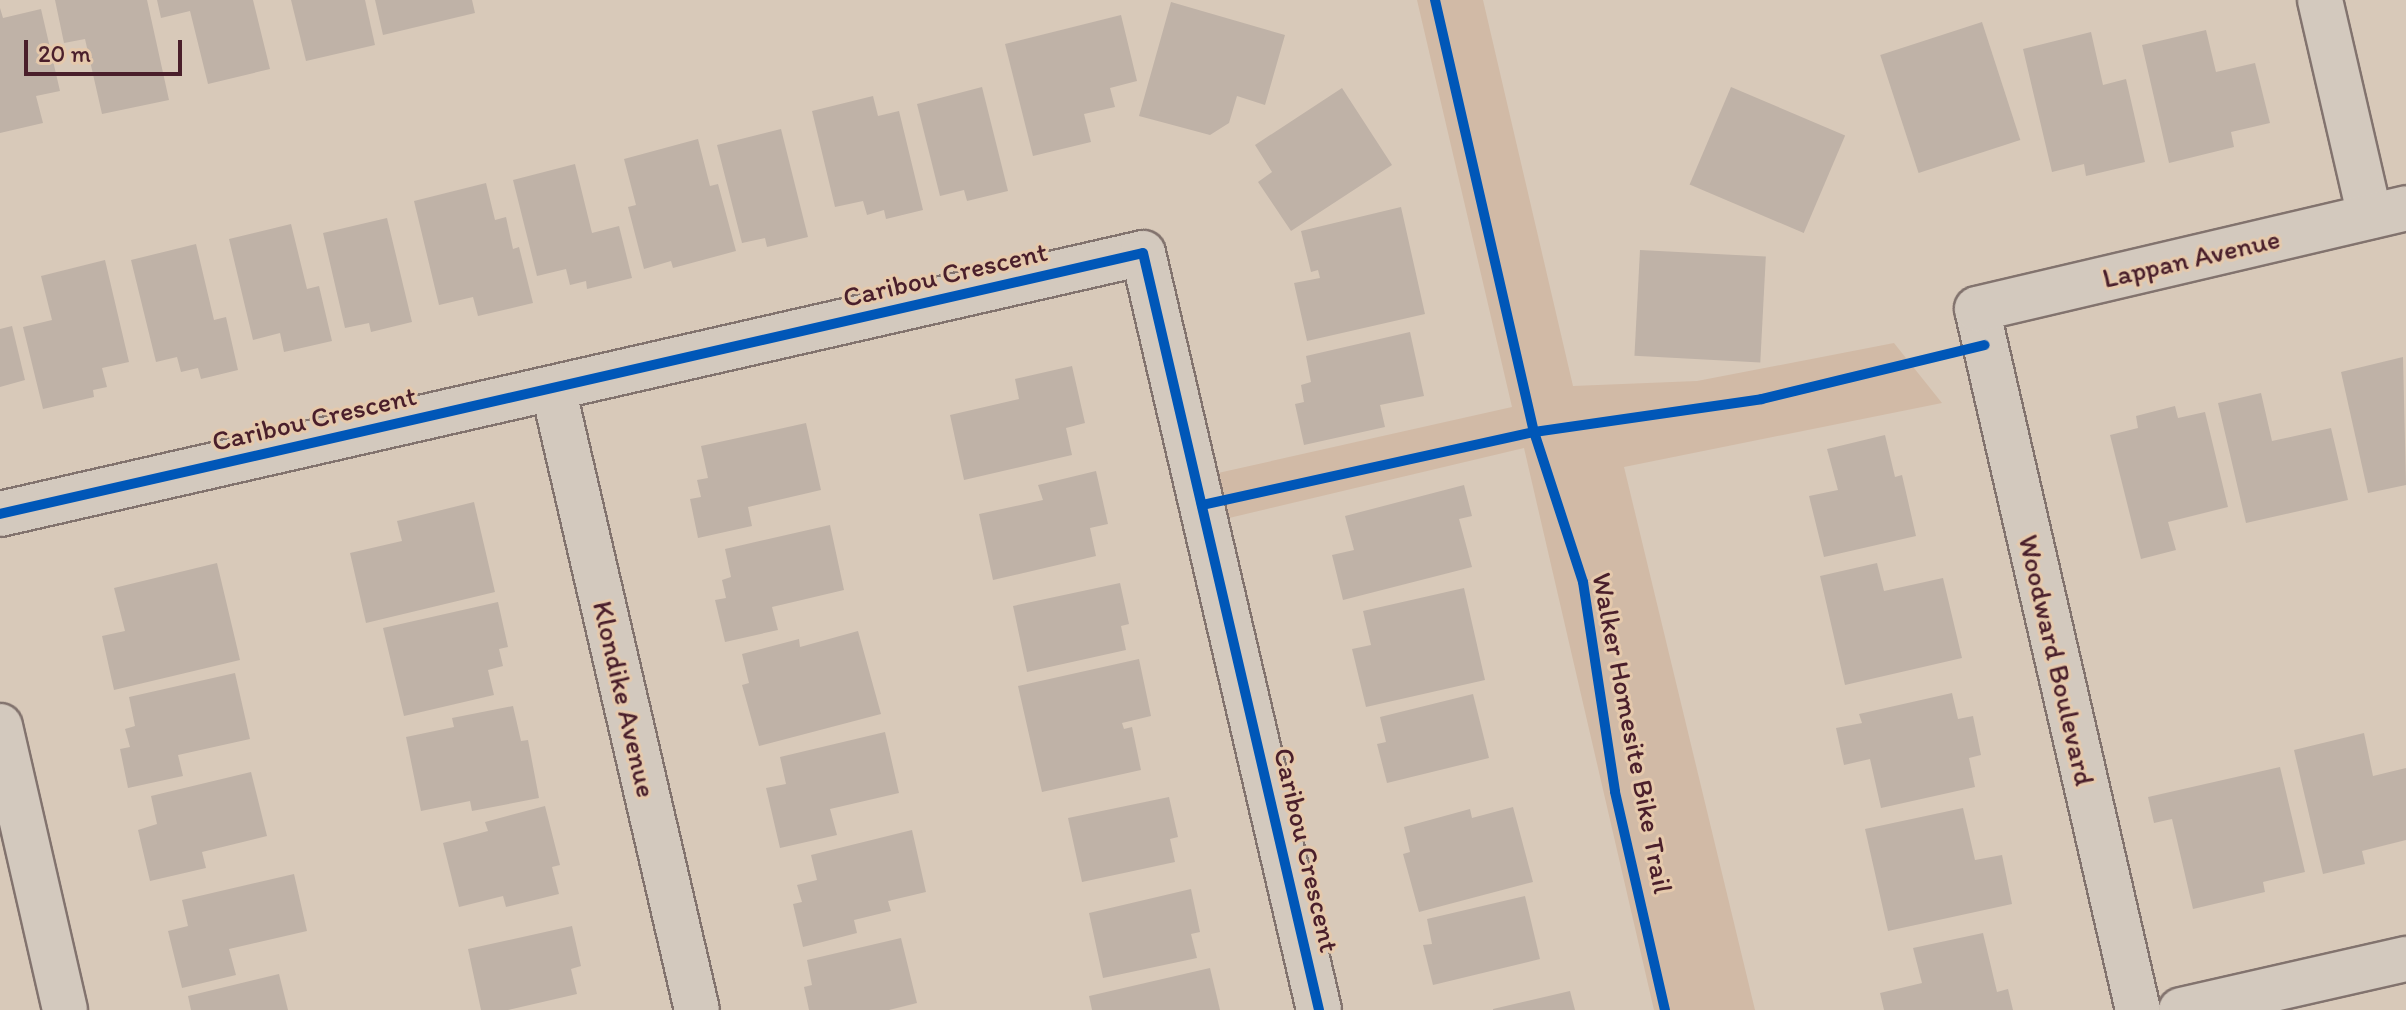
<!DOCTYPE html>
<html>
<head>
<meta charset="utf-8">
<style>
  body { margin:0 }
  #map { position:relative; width:2406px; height:1010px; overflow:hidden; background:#d8c9b9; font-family:Itim,sans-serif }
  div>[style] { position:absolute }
  .green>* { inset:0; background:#d1baa6 }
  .building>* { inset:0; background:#bfb2a7; transform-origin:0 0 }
  .roads { filter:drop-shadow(2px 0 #82736e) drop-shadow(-2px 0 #82736e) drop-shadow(0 2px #82736e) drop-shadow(0 -2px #82736e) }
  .street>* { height:44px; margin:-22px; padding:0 22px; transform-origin:22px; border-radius:22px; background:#d3c9be }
  .cycleway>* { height:10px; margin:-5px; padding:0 5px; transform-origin:5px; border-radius:5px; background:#0057b8 }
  span { translate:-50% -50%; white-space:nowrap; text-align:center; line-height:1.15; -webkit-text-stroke:6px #e5c9ac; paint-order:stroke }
  .street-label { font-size:28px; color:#4a1f2b }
  .scale { position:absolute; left:24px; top:40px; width:158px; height:36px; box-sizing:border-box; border:4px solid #4a1f2b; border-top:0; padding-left:10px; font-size:24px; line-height:28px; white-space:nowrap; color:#4a1f2b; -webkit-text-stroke:6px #e5c9ac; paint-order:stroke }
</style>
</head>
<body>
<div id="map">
  <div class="green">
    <div style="clip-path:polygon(1417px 0,1483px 0,1573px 386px,1697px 381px,1894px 343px,1942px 403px,1624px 467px,1755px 1010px,1654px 1010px,1524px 448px,1229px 518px,1218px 473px,1512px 407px)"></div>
  </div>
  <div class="building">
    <div style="clip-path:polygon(55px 0,147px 0,169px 100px,102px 114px,85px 39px,64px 43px)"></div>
    <div style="clip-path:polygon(157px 0,253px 0,270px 69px,208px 84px,190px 11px,161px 18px)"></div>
    <div style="clip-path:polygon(291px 0,365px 0,375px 45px,306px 61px)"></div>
    <div style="clip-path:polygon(375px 0,472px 0,475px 13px,383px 35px)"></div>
    <div style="clip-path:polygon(1171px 2px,1285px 35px,1265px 105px,1237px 96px,1229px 123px,1210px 135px,1139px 116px)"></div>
    <div style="clip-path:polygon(0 8px,3px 18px,41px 9px,60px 91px,36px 96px,43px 123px,0 133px)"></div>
    <div style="clip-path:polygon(1121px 15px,1137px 81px,1110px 88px,1115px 107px,1084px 114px,1091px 142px,1033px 156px,1005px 44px)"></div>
    <div style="left:1982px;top:22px;width:124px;height:107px;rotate:72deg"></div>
    <div style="clip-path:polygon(2206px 30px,2216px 72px,2255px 63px,2270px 123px,2231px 132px,2234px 147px,2169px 163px,2142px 45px)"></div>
    <div style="clip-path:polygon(2091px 32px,2103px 85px,2126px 79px,2145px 162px,2086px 176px,2084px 164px,2052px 172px,2023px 49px)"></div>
    <div style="clip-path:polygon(982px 87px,1008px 191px,967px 201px,964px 190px,940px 196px,917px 104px)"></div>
    <div style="left:1731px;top:87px;width:124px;height:106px;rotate:23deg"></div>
    <div style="clip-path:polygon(1342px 88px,1392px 165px,1291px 231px,1258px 182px,1272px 172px,1255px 145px)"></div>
    <div style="clip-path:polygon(873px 96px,878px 116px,899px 111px,923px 210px,886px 219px,884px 210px,867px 215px,863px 201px,835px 207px,812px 111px)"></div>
    <div style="clip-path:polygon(781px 129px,808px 237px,767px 247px,765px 238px,742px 243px,717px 145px)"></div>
    <div style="clip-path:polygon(698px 139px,710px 186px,718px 184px,736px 251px,673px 268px,671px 261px,644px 269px,628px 207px,636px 205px,624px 159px)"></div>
    <div style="clip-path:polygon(575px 164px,592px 233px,619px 226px,632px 278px,587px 289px,586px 281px,570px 285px,566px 269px,537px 276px,513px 180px)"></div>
    <div style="clip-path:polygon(486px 183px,495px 220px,506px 217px,513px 249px,519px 247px,533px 303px,478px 316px,473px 297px,439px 305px,414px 201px)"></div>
    <div style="clip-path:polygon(1401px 207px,1425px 314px,1307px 341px,1294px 283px,1320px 278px,1318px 270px,1311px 272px,1301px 231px)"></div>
    <div style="clip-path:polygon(387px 218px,412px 322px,371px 332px,369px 323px,345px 328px,323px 233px)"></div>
    <div style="clip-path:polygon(291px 224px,307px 289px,319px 286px,332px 341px,284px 352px,280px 333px,253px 340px,229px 239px)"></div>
    <div style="clip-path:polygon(196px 244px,214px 320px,226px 317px,238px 370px,201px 379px,198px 368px,181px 372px,177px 357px,156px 362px,131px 260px)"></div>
    <div style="left:1640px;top:250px;width:126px;height:106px;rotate:3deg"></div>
    <div style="clip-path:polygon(105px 260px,129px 362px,102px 368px,107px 387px,93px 390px,94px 397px,43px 409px,23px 327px,52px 320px,41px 276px)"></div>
    <div style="clip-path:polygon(12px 326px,25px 380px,0 387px,0 329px)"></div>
    <div style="clip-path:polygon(1410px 332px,1424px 396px,1380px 405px,1385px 427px,1304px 445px,1295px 404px,1304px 402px,1301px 385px,1311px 382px,1306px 356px)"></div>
    <div style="clip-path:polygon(2403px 357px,2406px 485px,2368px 493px,2341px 372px)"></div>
    <div style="clip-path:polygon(1072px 366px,1085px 423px,1066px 428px,1072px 455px,964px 480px,950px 415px,1019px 399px,1015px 379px)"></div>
    <div style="clip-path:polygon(2261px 393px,2272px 441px,2331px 428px,2348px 500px,2246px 523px,2218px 403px)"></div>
    <div style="clip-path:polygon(2175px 406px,2178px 418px,2205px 412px,2228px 507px,2168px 522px,2176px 550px,2141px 559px,2110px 435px,2138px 428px,2136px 416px)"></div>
    <div style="clip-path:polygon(806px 423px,821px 490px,748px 507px,752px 526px,698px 538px,690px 499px,701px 497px,697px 480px,708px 478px,701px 446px)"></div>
    <div style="clip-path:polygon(1885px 435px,1895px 477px,1902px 475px,1916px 536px,1824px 557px,1809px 496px,1838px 490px,1827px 449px)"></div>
    <div style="clip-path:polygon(1096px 471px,1108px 524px,1090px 528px,1096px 556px,993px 580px,979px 514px,1043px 500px,1038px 485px)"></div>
    <div style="clip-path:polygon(1464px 485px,1472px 516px,1459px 519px,1472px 567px,1343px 600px,1332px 555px,1354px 550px,1345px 516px)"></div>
    <div style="clip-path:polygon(474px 502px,495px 592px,366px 623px,350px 553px,402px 541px,397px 521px)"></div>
    <div style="clip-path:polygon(830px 525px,844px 590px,772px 607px,778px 630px,725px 642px,715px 600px,726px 598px,722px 580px,731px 577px,725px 549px)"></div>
    <div style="clip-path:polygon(217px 563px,240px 660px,114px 690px,102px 636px,125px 631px,114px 588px)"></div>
    <div style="clip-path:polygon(1877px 563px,1884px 591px,1943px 578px,1962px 658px,1845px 685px,1820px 576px)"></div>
    <div style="clip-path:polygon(1120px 583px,1129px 624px,1121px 626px,1126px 650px,1027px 672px,1013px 606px)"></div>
    <div style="clip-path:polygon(1464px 588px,1485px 680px,1366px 707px,1352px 649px,1371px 645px,1363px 611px)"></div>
    <div style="clip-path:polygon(498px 602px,508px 647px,499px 649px,503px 666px,488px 670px,494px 695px,404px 716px,383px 628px)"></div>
    <div style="clip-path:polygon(858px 631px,881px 714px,759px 746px,742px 685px,749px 683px,742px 654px,799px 639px,800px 647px)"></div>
    <div style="clip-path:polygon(1139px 659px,1151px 716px,1122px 723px,1124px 729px,1132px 727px,1141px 770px,1042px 792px,1018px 686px)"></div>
    <div style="clip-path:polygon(235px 673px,250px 739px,178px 755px,183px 776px,128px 788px,120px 749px,130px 747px,125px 729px,135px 726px,129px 697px)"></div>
    <div style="clip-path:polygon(1952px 693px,1958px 719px,1973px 716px,1981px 755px,1969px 758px,1975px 787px,1881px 808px,1870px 759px,1844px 765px,1836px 728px,1862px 723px,1859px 714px)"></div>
    <div style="clip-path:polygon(1473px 694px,1489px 758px,1387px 783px,1377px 744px,1386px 742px,1380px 717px)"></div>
    <div style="clip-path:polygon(513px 706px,521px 741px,528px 740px,539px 798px,472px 811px,470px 801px,421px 811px,406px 737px,454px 727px,452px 718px)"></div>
    <div style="clip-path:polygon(885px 732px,899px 793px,830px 809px,837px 835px,780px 848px,766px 788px,786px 784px,780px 757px)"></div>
    <div style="clip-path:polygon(2364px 733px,2373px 776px,2406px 768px,2406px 840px,2362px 851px,2365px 864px,2323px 874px,2294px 750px)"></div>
    <div style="clip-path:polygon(2280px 767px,2305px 872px,2263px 882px,2265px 892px,2193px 909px,2172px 819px,2154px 823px,2148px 797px)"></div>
    <div style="clip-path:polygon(251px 772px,267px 836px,202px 852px,206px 868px,150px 881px,138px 830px,157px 824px,151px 796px)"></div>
    <div style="clip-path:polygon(1169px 797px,1178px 837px,1170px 839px,1175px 862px,1082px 882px,1068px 818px)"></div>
    <div style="clip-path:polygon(545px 806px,560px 865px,552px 867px,559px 894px,506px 907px,503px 896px,459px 907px,443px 843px,488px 831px,485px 822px)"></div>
    <div style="clip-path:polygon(1513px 807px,1533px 882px,1419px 912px,1403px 854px,1410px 852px,1404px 827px,1470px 809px,1472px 818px)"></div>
    <div style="clip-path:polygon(1963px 808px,1975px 860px,2002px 855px,2012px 904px,1888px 931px,1865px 829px)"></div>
    <div style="clip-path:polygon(912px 830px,926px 892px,888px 901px,891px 911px,854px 920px,857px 933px,803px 947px,793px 904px,802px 902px,797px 885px,817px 880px,811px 855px)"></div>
    <div style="clip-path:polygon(294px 874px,307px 931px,229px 949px,236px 975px,182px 988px,168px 931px,188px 926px,182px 900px)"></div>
    <div style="clip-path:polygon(1191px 889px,1200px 932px,1191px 934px,1197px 958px,1103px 978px,1089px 913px)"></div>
    <div style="clip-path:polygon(1525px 896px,1540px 959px,1433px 985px,1423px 945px,1432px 944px,1427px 919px)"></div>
    <div style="clip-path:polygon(572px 926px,581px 966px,571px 969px,577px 994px,508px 1010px,481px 1010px,468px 949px)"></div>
    <div style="clip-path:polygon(1983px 933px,1997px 992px,2008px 989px,2013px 1010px,1884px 1010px,1880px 993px,1922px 983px,1913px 948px)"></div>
    <div style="clip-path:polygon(901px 938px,917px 1003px,889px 1010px,809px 1010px,804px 987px,812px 985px,807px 960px)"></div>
    <div style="clip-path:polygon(1210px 968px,1220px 1010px,1092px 1010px,1089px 996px)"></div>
    <div style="clip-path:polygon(279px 974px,288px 1010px,191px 1010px,188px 996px)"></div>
    <div style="clip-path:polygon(1570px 991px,1575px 1010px,1493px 1010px,1493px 1009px)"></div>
  </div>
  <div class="roads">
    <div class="street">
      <div style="left:2320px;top:0;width:222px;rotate:77deg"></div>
      <div style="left:553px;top:388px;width:638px;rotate:76.97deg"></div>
      <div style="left:0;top:514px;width:1172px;rotate:-12.86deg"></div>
      <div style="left:1143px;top:253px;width:777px;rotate:76.91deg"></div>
      <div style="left:0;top:726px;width:291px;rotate:77.1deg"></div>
      <div style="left:2138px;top:1010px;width:719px;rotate:-102.93deg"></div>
      <div style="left:1977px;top:309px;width:441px;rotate:-13.2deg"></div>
      <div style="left:2181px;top:1010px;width:231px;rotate:-12.8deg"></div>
    </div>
  </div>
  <div class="cycleway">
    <div style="left:1435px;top:0;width:443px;rotate:77.1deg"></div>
    <div style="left:1534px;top:432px;width:158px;rotate:71.9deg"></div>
    <div style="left:1583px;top:582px;width:212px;rotate:81.3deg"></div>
    <div style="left:1615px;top:792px;width:224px;rotate:77.1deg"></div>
    <div style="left:1202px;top:505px;width:340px;rotate:-12.4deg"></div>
    <div style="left:1534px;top:432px;width:230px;rotate:-8.2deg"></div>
    <div style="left:1762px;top:399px;width:229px;rotate:-13.6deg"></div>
    <div style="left:0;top:514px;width:1172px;rotate:-12.86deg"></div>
    <div style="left:1143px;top:253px;width:777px;rotate:76.91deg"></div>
  </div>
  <div class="street-label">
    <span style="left:2191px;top:258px;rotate:-13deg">Lappan Avenue</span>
    <span style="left:945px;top:274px;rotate:-13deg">Caribou Crescent</span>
    <span style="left:314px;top:418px;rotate:-13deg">Caribou Crescent</span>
    <span style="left:2057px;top:660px;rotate:77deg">Woodward Boulevard</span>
    <span style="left:625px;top:699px;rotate:77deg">Klondike Avenue</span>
    <span style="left:1633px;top:733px;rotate:79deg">Walker Homesite Bike Trail</span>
    <span style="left:1307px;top:850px;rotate:77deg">Caribou Crescent</span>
  </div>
  <div class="scale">20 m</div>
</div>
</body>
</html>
